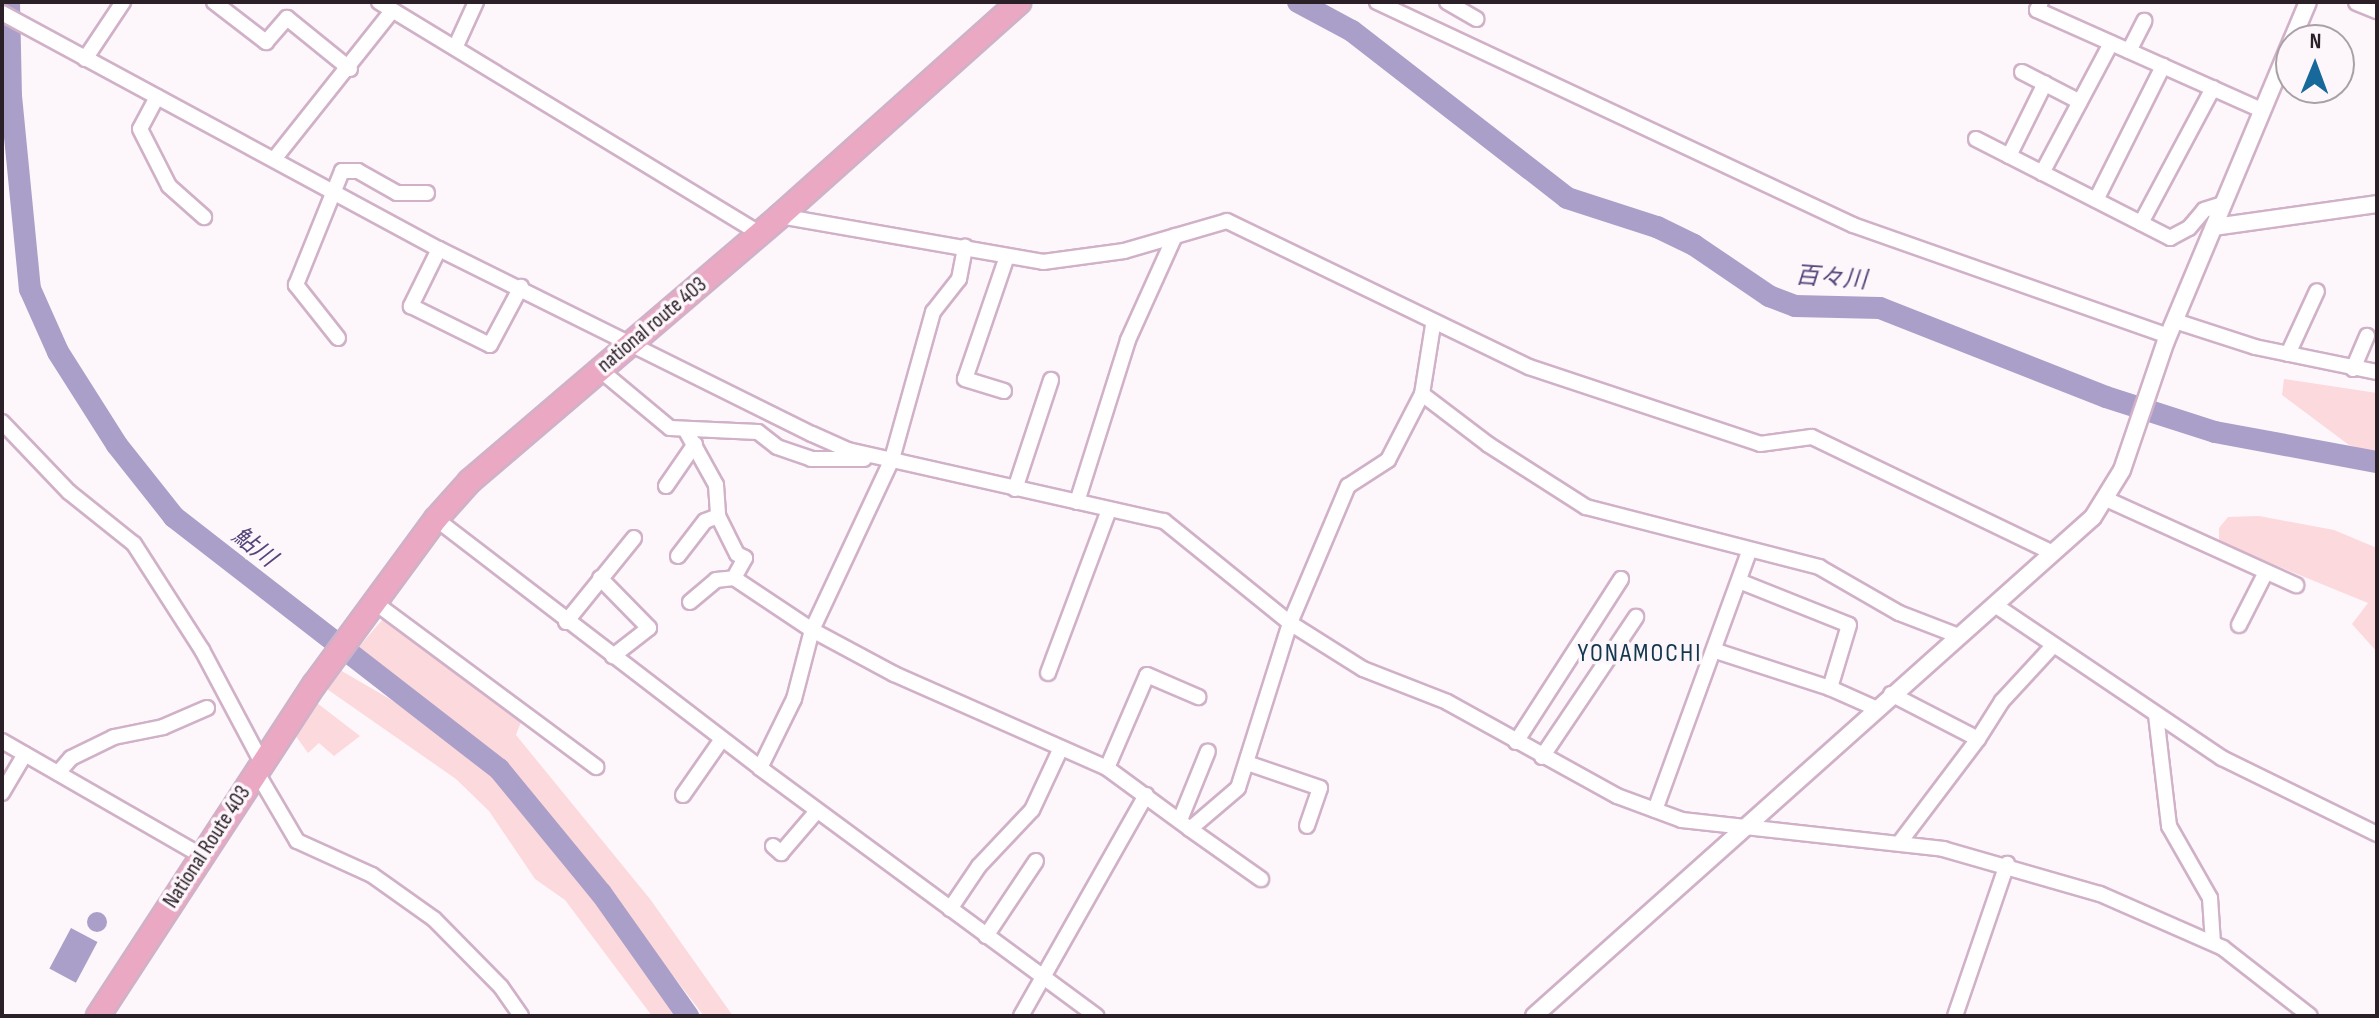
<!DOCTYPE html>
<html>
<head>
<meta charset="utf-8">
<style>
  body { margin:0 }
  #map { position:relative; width:2379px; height:1018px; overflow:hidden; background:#fdf7fb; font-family:"Sofia Sans Condensed","Noto Sans JP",sans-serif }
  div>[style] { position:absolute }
  .green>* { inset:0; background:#fcd9dc }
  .water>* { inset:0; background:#aa9fc8; transform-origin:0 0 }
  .round { border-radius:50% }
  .river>* { height:22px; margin:-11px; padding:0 11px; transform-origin:11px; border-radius:11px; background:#aa9fc8 }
  .roads { filter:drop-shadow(2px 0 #d0b1c8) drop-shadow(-2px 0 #d0b1c8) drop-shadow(0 2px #d0b1c8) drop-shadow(0 -2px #d0b1c8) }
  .minor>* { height:14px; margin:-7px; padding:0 7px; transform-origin:7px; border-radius:7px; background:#fff }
  .tertiary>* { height:16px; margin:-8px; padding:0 8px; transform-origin:8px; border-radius:8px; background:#fff }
  .trunk>* { height:22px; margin:-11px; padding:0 11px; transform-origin:11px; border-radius:11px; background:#eaa8c3 }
  span { translate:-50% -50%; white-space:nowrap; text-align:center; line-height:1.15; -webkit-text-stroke:7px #fdf7fb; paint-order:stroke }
  .street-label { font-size:22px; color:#2b2028 }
  .water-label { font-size:24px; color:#56457b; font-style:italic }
  .quarter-label { font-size:26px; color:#12374f; letter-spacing:2px }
  .frame { position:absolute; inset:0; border:4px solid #2b2028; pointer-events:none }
  .north { position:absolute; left:2275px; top:24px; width:80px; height:80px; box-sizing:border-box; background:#fdf7fb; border:2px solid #a9a1a7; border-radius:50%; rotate:1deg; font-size:22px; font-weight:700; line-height:32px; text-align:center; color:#2b2028 }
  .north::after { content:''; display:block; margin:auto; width:28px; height:36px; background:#17699b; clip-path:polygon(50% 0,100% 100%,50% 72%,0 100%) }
</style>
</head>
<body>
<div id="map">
  <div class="green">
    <div style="clip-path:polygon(2284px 379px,2377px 393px,2377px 454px,2349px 445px,2282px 395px)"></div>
    <div style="clip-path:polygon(2259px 516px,2334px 530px,2377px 548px,2377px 652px,2352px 624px,2368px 603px,2219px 542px,2219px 528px,2228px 517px)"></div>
    <div style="clip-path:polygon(383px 619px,521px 722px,516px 735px,650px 899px,733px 1016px,704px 1016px,522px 780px,489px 748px,350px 657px)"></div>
    <div style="clip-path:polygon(340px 670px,450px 734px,492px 770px,545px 829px,683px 1016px,652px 1016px,565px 900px,535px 879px,489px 811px,456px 779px,324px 687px)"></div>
    <div style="clip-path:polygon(317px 703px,360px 736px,334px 756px,319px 743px,308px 753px,295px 735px)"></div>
  </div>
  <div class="water">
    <div class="round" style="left:87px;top:912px;width:20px;height:20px"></div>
    <div style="left:71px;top:928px;width:30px;height:46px;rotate:28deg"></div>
  </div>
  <div class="river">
    <div style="left:9px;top:2px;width:94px;rotate:88.8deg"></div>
    <div style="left:11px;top:96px;width:194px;rotate:84.4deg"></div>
    <div style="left:30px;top:289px;width:69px;rotate:66deg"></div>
    <div style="left:58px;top:352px;width:110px;rotate:57.6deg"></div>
    <div style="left:117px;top:445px;width:92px;rotate:51.6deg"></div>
    <div style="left:174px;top:517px;width:411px;rotate:37.8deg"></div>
    <div style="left:499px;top:769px;width:161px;rotate:50.6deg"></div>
    <div style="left:601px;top:893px;width:151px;rotate:54.7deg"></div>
    <div style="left:1298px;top:2px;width:61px;rotate:28.2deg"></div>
    <div style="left:1352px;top:31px;width:272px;rotate:37.8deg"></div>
    <div style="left:1567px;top:198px;width:95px;rotate:17.9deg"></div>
    <div style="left:1657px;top:227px;width:41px;rotate:25.9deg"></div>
    <div style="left:1694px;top:245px;width:91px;rotate:34.2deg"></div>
    <div style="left:1769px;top:296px;width:28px;rotate:21deg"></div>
    <div style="left:1795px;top:306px;width:85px;rotate:1.3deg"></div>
    <div style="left:1880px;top:308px;width:243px;rotate:21.5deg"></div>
    <div style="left:2106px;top:397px;width:114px;rotate:17.8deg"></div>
    <div style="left:2215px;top:432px;width:165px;rotate:10.5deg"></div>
  </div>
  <div class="roads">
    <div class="minor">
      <div style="left:214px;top:2px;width:66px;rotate:37.6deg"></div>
      <div style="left:266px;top:42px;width:32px;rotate:-49deg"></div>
      <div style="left:287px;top:18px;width:81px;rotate:39deg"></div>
      <div style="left:379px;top:2px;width:446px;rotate:31.3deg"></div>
      <div style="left:1377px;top:2px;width:526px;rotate:25.1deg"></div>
      <div style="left:1853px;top:225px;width:334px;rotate:19.4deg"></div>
      <div style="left:1447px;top:2px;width:34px;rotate:30deg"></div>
      <div style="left:2041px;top:2px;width:9px;rotate:117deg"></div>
      <div style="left:2037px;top:10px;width:246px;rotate:24deg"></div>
      <div style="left:2px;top:13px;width:497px;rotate:28.4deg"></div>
      <div style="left:439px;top:249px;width:416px;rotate:26.4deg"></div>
      <div style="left:812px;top:434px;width:39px;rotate:24deg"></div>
      <div style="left:848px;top:450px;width:324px;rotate:12.7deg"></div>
      <div style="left:1164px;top:521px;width:162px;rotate:39deg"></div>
      <div style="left:1290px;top:623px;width:86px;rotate:32.2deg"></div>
      <div style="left:1363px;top:669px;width:90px;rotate:21.4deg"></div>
      <div style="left:1447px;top:702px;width:194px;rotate:28.9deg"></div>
      <div style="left:1617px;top:796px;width:69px;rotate:20.3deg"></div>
      <div style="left:1682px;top:820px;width:263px;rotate:6.3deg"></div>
      <div style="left:1943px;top:849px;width:163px;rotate:16deg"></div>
      <div style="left:2100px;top:894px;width:134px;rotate:23.7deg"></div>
      <div style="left:2223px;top:948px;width:110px;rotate:38deg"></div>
      <div style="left:455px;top:48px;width:51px;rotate:-65.5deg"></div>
      <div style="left:2129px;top:51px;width:34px;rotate:-63deg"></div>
      <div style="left:85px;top:59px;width:69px;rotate:-56.3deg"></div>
      <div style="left:2022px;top:72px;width:65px;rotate:27.3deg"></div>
      <div style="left:157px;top:97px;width:36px;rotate:118deg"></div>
      <div style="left:140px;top:129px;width:64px;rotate:63deg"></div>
      <div style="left:169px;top:186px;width:47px;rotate:41.5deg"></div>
      <div style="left:1976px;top:139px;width:218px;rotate:27deg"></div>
      <div style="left:2170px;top:238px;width:21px;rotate:-28deg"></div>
      <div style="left:2189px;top:228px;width:23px;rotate:-50deg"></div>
      <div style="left:2204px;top:210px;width:20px;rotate:-18deg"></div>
      <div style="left:2009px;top:156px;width:81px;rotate:-63.7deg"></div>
      <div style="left:275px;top:158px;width:188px;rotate:-51.5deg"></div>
      <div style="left:2042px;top:173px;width:147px;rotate:-62deg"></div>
      <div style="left:2096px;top:200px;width:150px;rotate:-63.4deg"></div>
      <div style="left:780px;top:216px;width:267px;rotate:9.9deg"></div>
      <div style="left:1043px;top:262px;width:82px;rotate:-7.7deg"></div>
      <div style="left:1124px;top:251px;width:107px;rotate:-16.2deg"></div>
      <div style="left:1227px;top:221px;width:335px;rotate:25.8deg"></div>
      <div style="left:1529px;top:367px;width:243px;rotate:18.4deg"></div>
      <div style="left:1760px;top:444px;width:52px;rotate:-7.7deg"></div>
      <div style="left:1812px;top:437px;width:267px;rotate:25.7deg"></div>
      <div style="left:2141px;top:223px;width:153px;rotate:-61.9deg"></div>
      <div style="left:439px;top:249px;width:64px;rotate:116.2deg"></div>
      <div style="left:411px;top:306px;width:88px;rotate:26.3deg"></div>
      <div style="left:490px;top:345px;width:66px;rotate:-61.9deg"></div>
      <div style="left:2175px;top:321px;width:84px;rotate:18deg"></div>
      <div style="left:2255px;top:347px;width:125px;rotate:11.6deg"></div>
      <div style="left:338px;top:338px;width:68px;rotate:-128.4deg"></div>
      <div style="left:296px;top:285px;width:123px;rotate:-68deg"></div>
      <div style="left:342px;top:171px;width:16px"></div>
      <div style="left:358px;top:171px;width:45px;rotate:29.4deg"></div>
      <div style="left:397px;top:193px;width:30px"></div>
      <div style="left:2288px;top:354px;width:69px;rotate:-65.3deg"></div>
      <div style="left:599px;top:369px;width:92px;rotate:39.7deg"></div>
      <div style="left:670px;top:428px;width:88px;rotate:2.6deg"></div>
      <div style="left:758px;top:432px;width:24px;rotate:38deg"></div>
      <div style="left:777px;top:447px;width:36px;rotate:19deg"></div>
      <div style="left:811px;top:459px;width:53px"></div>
      <div style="left:2353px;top:369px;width:36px;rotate:-67deg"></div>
      <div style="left:1004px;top:391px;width:41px;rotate:-162.9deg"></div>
      <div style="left:965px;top:379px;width:130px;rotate:-71.1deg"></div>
      <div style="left:1422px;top:394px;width:84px;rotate:37.3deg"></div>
      <div style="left:1489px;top:445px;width:115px;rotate:32.6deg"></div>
      <div style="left:1586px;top:507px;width:241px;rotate:14.4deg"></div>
      <div style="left:1819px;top:567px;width:92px;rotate:29.9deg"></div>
      <div style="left:1899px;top:613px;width:64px;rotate:21deg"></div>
      <div style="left:2px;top:422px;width:97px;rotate:46.3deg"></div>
      <div style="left:69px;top:492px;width:83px;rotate:38.7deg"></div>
      <div style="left:134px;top:544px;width:126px;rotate:57.3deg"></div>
      <div style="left:202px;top:650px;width:128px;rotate:62deg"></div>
      <div style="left:685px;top:429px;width:64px;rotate:61deg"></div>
      <div style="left:716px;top:485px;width:31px;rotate:86deg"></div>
      <div style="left:718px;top:516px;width:42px;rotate:63.4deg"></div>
      <div style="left:737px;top:554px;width:9px;rotate:27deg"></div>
      <div style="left:745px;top:558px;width:23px;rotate:119deg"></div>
      <div style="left:666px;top:486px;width:51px;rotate:-55.4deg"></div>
      <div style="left:1015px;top:489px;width:115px;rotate:-71.7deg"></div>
      <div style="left:2106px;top:499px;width:209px;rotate:24.4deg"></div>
      <div style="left:1077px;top:502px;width:170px;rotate:-72.5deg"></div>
      <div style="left:1128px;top:340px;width:114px;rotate:-65.7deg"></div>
      <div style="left:436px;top:519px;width:409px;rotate:37.5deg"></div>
      <div style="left:760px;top:768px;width:418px;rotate:36.4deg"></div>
      <div style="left:678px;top:556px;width:44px;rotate:-52.4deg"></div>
      <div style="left:705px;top:521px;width:14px;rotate:-21deg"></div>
      <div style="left:600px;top:578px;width:70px;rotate:45.6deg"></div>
      <div style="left:649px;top:628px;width:46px;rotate:142.1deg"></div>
      <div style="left:1739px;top:581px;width:118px;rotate:21.8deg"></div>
      <div style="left:1849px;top:625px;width:66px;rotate:106.8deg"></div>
      <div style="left:374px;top:602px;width:277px;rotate:36.6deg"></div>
      <div style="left:690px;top:602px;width:34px;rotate:-40deg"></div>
      <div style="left:716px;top:580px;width:18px;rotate:-6deg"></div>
      <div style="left:734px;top:578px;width:94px;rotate:33.7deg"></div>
      <div style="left:812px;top:630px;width:93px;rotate:28.2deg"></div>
      <div style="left:894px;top:674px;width:233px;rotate:23.8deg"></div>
      <div style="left:1107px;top:768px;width:103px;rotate:36.3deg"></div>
      <div style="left:1190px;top:829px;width:63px;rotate:-40.5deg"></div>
      <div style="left:1238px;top:788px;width:173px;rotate:-72.5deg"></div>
      <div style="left:1290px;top:623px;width:149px;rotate:-67.1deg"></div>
      <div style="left:1348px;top:486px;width:48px;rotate:-33deg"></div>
      <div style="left:1388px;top:460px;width:74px;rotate:-62.7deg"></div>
      <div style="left:1422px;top:394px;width:70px;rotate:-80.9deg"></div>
      <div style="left:1995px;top:605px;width:274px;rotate:34deg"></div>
      <div style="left:2222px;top:758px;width:173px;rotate:26.1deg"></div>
      <div style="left:566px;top:622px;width:108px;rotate:-51deg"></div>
      <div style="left:2239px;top:625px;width:59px;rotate:-63deg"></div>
      <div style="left:1716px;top:651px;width:120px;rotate:18deg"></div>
      <div style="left:1830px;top:688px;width:49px;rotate:24deg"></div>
      <div style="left:1048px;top:673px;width:174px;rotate:-69.5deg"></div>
      <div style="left:1891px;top:694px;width:98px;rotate:27.3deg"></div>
      <div style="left:1978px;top:739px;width:129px;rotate:127.1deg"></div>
      <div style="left:2156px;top:715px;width:112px;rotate:83.3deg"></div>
      <div style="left:2169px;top:826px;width:83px;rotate:60.3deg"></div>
      <div style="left:2210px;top:898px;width:45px;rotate:86.2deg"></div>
      <div style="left:1978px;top:739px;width:45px;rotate:-57.7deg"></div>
      <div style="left:2002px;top:701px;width:75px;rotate:-47.2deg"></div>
      <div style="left:2px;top:741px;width:231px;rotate:29.9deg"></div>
      <div style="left:1516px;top:742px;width:194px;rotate:-57.2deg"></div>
      <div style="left:1542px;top:757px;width:169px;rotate:-56.1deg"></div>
      <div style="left:1247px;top:763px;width:77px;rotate:18.9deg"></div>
      <div style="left:1320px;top:788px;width:40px;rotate:108.9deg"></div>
      <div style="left:760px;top:768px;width:77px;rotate:-63.8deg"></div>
      <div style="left:794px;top:699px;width:71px;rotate:-75.4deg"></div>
      <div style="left:812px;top:630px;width:189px;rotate:-64.9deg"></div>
      <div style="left:892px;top:459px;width:153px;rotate:-74.4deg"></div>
      <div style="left:933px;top:312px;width:42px;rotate:-51.8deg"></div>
      <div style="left:959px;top:279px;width:33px;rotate:-79deg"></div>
      <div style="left:1107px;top:768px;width:101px;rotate:-66.7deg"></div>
      <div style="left:1147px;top:675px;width:56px;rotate:23.3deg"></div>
      <div style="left:256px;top:771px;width:81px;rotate:59.6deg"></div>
      <div style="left:297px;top:841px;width:82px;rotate:24.4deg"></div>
      <div style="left:372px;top:875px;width:76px;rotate:35.4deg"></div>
      <div style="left:434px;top:919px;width:95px;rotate:45.4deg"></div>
      <div style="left:501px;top:987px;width:35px;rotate:55deg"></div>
      <div style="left:58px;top:773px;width:20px;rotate:-49deg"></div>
      <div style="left:71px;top:758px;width:48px;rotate:-26deg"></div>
      <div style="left:114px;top:737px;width:50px;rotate:-11.5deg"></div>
      <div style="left:163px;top:727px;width:48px;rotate:-23.4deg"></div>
      <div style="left:2px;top:793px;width:45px;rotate:-59.5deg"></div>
      <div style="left:683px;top:795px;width:68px;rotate:-55.1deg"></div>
      <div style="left:1655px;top:810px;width:275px;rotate:-70deg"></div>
      <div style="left:1180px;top:820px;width:74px;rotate:-67.9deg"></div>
      <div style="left:1190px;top:829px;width:87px;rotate:35.2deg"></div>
      <div style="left:773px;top:846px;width:11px;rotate:41deg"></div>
      <div style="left:781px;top:853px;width:55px;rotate:-49.4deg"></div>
      <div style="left:950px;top:909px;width:52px;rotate:-56deg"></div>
      <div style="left:979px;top:866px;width:77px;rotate:-46.6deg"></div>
      <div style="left:1032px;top:810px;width:66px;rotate:-65deg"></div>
      <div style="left:986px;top:936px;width:90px;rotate:-56.3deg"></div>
      <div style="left:1021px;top:1016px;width:254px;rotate:-60.5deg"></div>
      <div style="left:1955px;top:1016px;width:161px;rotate:-71.1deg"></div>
    </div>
    <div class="tertiary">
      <div style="left:2357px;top:2px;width:22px;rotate:22deg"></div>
      <div style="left:2292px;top:40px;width:41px;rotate:-67.2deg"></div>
      <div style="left:2214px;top:227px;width:165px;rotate:-8deg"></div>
      <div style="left:1534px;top:1016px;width:749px;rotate:-41.75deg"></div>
      <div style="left:2093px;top:517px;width:55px;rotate:-58.3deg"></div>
      <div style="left:2122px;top:470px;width:136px;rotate:-71.2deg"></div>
      <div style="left:2166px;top:341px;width:324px;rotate:-67.3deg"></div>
    </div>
    <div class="trunk">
      <div style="left:98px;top:1016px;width:395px;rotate:-56.9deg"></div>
      <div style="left:314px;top:685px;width:206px;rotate:-53.7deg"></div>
      <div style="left:436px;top:519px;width:51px;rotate:-48.2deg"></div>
      <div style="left:470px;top:481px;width:408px;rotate:-40.5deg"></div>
      <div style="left:780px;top:216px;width:321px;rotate:-41.8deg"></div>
    </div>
  </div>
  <div class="street-label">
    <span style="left:652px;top:325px;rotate:-40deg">national route 403</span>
    <span style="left:207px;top:847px;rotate:-57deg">National Route 403</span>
  </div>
  <div class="water-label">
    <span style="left:1831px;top:278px;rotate:4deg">百々川</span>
    <span style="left:254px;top:547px;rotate:38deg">鮎川</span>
  </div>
  <div class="quarter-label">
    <span style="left:1640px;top:654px">YONAMOCHI</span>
  </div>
  <div class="frame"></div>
  <div class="north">N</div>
</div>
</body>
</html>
